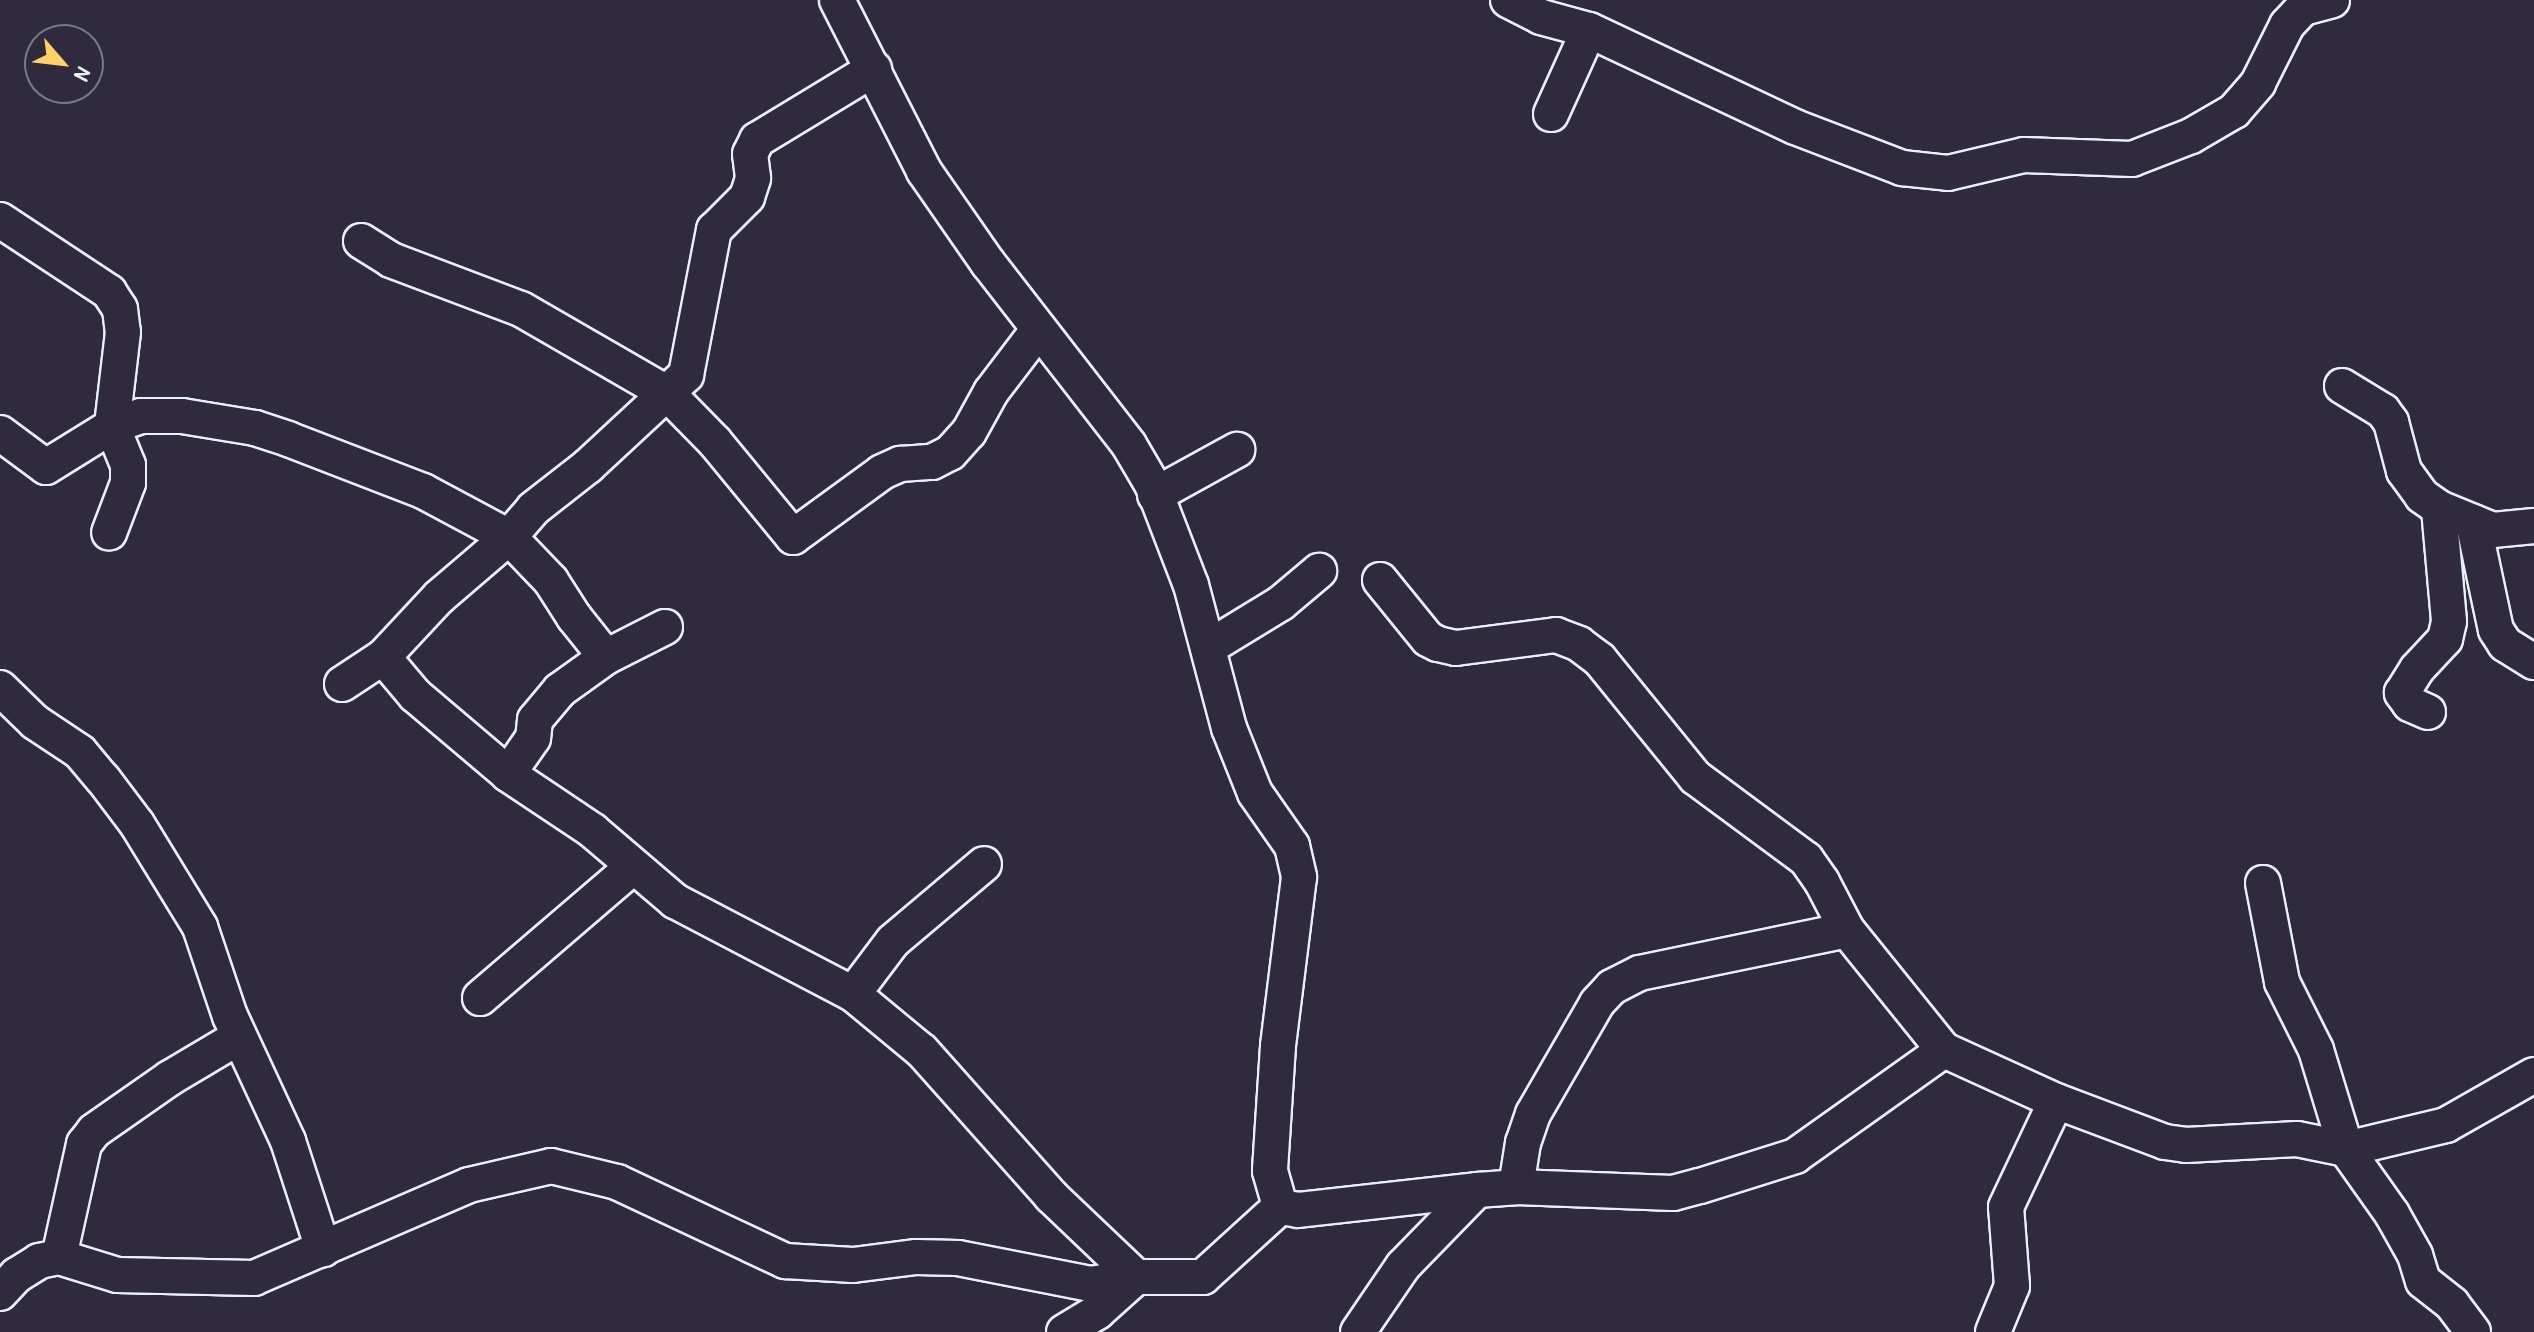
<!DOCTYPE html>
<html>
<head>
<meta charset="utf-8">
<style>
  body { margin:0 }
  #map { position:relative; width:2534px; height:1332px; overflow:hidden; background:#2f2a3d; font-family:"Patrick Hand",sans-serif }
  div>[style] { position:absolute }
  .roads { filter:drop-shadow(2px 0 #e8f1f8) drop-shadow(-2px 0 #e8f1f8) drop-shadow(0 2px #e8f1f8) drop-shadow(0 -2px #e8f1f8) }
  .minor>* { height:34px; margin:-17px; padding:0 17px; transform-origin:17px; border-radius:17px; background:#2f2a3d }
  span { translate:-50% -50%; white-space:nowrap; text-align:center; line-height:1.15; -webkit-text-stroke:6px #2f2a3d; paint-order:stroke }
  .north { position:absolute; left:24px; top:24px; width:80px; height:80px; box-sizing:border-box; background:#2f2a3d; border:2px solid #797a88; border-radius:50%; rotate:118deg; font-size:22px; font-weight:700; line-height:32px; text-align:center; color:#e8f1f8 }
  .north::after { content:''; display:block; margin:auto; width:28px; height:36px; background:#ffd166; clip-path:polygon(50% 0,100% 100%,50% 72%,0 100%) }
</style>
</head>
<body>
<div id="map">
  <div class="roads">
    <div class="minor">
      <div style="left:837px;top:0;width:192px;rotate:63deg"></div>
      <div style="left:924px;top:171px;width:112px;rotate:55.2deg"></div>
      <div style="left:988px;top:263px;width:230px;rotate:52.2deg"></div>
      <div style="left:1129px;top:445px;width:45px;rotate:59.5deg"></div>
      <div style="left:1152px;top:484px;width:108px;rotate:68.9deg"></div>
      <div style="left:1191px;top:585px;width:148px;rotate:75.1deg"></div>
      <div style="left:1229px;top:728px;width:70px;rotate:68.2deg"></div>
      <div style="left:1255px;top:793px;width:65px;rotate:55.1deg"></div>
      <div style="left:1292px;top:846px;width:32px;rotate:77deg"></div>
      <div style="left:1299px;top:877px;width:170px;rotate:97.1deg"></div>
      <div style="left:1278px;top:1046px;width:125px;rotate:93.7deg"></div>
      <div style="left:1270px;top:1171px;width:37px;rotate:74deg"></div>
      <div style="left:1280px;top:1207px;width:18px;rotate:9deg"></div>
      <div style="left:1298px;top:1210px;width:180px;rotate:-6.4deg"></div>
      <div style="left:1508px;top:0;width:37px;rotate:27deg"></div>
      <div style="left:1541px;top:17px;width:50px;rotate:15.2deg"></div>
      <div style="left:1589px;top:30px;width:228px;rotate:25.2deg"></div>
      <div style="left:1795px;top:127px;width:115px;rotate:21deg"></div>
      <div style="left:1902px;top:168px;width:46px;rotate:6.2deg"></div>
      <div style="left:1948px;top:173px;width:78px;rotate:-13.3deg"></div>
      <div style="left:2024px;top:155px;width:108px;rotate:2.1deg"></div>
      <div style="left:2132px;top:159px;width:63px;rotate:-21.3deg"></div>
      <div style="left:2191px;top:136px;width:50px;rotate:-30.2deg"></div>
      <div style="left:2234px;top:111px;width:37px;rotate:-49deg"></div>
      <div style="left:2258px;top:83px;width:65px;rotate:-63.4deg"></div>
      <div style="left:2287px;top:25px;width:23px;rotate:-47deg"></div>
      <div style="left:2303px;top:8px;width:30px;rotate:-15deg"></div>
      <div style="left:1551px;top:114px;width:92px;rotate:-65.7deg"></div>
      <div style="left:0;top:220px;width:131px;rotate:33.4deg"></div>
      <div style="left:109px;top:292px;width:20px;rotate:57deg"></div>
      <div style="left:120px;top:309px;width:23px;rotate:83deg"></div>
      <div style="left:123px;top:332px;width:95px;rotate:96.7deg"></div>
      <div style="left:112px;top:426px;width:42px;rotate:67.7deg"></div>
      <div style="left:128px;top:465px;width:18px;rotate:90deg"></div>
      <div style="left:128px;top:483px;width:53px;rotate:110.8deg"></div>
      <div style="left:361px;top:241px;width:36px;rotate:32deg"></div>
      <div style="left:391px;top:260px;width:139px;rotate:20.7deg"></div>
      <div style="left:521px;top:309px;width:170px;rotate:30deg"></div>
      <div style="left:668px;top:394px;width:67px;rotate:45.6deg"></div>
      <div style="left:715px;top:442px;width:123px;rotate:50.6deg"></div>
      <div style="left:793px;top:537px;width:110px;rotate:-36.1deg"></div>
      <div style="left:882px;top:472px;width:20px;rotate:-24deg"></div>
      <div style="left:900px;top:464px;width:32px;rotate:-4deg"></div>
      <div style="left:932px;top:462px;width:20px;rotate:-27deg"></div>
      <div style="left:950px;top:453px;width:28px;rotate:-48deg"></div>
      <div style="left:969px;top:432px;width:46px;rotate:-61.2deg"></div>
      <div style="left:991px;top:392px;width:79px;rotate:-52.7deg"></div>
      <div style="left:2342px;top:386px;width:48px;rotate:31.4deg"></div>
      <div style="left:2383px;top:411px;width:14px;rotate:54deg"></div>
      <div style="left:2391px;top:422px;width:51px;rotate:75.1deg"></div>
      <div style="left:2404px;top:471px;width:31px;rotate:54deg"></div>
      <div style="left:2422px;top:496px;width:21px;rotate:35deg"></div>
      <div style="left:2439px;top:508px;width:58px;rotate:22.2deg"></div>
      <div style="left:2493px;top:530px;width:41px;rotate:-5.6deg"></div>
      <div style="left:0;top:433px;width:57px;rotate:36.5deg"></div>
      <div style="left:46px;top:467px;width:78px;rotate:-31.8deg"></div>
      <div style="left:112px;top:426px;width:31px;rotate:-19deg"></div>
      <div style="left:141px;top:416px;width:41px"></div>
      <div style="left:182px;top:416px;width:74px;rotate:9.3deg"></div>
      <div style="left:255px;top:428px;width:35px;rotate:18deg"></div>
      <div style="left:288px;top:439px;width:145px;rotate:21.1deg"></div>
      <div style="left:423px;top:491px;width:98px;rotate:28.1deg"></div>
      <div style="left:509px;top:537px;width:61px;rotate:46.3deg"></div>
      <div style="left:551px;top:581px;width:43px;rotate:57.4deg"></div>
      <div style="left:574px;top:617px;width:51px;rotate:51.3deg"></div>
      <div style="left:1155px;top:495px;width:94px;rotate:-28.8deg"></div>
      <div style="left:2473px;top:522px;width:110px;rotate:78deg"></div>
      <div style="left:2496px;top:630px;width:17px;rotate:57deg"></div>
      <div style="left:2505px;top:644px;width:34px;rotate:32deg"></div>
      <div style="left:1380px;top:580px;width:76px;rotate:50.9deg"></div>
      <div style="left:1428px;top:639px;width:11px;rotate:27deg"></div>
      <div style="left:1438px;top:644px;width:18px;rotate:13deg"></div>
      <div style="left:1456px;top:648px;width:101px;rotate:-7.4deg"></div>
      <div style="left:1556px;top:635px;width:25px;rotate:21deg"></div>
      <div style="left:1579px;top:644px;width:26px;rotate:37deg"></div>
      <div style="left:1600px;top:660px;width:151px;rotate:50.9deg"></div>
      <div style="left:1695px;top:777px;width:138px;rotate:36.5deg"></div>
      <div style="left:1806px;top:859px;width:28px;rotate:55deg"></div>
      <div style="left:1822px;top:882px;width:54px;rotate:62.5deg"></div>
      <div style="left:665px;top:627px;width:66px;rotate:153deg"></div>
      <div style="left:606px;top:657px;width:57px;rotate:144.3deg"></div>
      <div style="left:560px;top:690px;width:39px;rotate:130deg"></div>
      <div style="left:535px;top:720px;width:18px;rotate:96deg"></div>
      <div style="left:533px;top:738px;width:44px;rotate:124.8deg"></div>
      <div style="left:508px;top:774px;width:102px;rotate:33.8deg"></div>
      <div style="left:593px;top:831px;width:108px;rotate:40.5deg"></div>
      <div style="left:675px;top:901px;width:201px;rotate:27.6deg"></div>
      <div style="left:853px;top:994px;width:89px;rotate:39.6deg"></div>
      <div style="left:922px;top:1051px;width:194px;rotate:48.3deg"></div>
      <div style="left:1051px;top:1196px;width:117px;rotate:43.6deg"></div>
      <div style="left:1136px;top:1277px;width:67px"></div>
      <div style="left:1203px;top:1277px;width:104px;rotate:-42.3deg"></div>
      <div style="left:1209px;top:647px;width:84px;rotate:-31.4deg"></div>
      <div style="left:1281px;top:603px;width:50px;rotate:-40.1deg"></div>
      <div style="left:383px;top:657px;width:50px;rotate:49.9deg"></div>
      <div style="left:415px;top:695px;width:122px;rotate:40.3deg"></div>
      <div style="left:342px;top:684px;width:49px;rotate:-33.4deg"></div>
      <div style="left:383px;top:657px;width:82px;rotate:-47deg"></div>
      <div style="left:439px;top:597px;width:92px;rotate:-40.6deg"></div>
      <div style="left:509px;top:537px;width:37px;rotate:-49deg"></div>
      <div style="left:533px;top:509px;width:70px;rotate:-38deg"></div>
      <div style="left:588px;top:466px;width:134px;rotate:-42.9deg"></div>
      <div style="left:686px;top:375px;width:148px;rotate:-79.1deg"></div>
      <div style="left:714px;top:230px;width:47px;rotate:-45deg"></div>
      <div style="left:747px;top:197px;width:20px;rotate:-72deg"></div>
      <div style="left:753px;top:178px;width:24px;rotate:-97deg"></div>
      <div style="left:750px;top:154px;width:16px;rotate:-63deg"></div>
      <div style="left:757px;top:140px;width:137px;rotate:-31.3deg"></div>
      <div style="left:0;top:688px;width:49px;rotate:44.2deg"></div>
      <div style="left:35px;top:722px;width:54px;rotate:33.7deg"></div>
      <div style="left:80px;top:752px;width:35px;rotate:50deg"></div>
      <div style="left:103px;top:779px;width:56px;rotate:52.9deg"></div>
      <div style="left:137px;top:824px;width:121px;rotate:58.5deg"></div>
      <div style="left:200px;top:927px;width:94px;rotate:71.4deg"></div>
      <div style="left:230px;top:1016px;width:138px;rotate:65.1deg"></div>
      <div style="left:288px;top:1141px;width:114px;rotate:72deg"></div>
      <div style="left:2428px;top:712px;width:20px;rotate:-156deg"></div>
      <div style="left:2410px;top:704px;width:14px;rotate:-126deg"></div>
      <div style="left:2402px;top:693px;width:28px;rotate:-58deg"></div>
      <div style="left:2417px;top:669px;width:41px;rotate:-47deg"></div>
      <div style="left:2445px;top:639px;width:18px;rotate:-77deg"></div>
      <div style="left:2449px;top:621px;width:113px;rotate:-95.1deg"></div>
      <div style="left:2263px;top:883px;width:101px;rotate:79.1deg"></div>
      <div style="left:2282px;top:982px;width:76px;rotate:63.4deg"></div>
      <div style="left:2316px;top:1050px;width:103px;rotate:73.1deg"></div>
      <div style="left:2346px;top:1149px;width:103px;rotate:-13.5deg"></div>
      <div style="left:2446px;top:1125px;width:101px;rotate:-29.6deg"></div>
      <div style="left:853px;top:994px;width:66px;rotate:-53deg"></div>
      <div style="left:893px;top:941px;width:119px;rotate:-40.2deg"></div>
      <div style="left:480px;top:998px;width:201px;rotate:-40.6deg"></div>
      <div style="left:1516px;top:1187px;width:45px;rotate:-81deg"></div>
      <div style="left:1523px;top:1143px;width:31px;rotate:-71deg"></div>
      <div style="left:1533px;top:1114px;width:128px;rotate:-60deg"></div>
      <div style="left:1597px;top:1003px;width:22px;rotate:-47deg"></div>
      <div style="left:1612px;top:987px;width:31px;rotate:-27deg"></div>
      <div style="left:1640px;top:973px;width:211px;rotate:-11.7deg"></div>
      <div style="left:1847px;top:930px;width:154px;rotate:51.1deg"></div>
      <div style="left:59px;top:1257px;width:116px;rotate:-77.5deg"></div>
      <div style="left:84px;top:1144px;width:16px;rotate:-52deg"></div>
      <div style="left:94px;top:1131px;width:93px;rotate:-34.9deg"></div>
      <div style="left:170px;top:1078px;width:80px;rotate:-30.7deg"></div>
      <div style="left:0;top:1293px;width:25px;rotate:-47deg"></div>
      <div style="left:17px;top:1275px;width:26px;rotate:-32deg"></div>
      <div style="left:39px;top:1261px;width:20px;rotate:-11deg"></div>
      <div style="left:59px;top:1257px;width:61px;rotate:17.2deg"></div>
      <div style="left:117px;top:1275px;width:137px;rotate:1.3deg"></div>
      <div style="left:254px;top:1278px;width:234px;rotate:-23.4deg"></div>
      <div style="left:469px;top:1185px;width:84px;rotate:-13deg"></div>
      <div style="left:551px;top:1166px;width:68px;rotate:13.6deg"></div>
      <div style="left:617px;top:1182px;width:186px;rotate:25.2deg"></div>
      <div style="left:785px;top:1261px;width:68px;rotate:3.4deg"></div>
      <div style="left:853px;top:1265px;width:64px;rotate:-7.2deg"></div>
      <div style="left:916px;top:1257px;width:42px;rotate:1.4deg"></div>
      <div style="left:958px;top:1258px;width:135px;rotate:11.1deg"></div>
      <div style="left:1090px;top:1284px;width:47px;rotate:-8.7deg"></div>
      <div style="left:1064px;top:1332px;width:39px;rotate:-31deg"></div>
      <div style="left:1097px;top:1312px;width:52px;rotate:-41.9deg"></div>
      <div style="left:1358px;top:1332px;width:80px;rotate:-55.7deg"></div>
      <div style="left:1403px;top:1266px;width:106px;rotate:-45.8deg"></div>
      <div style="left:1477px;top:1190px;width:39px;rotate:-4deg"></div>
      <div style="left:1516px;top:1187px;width:157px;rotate:2.2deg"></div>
      <div style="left:1673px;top:1193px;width:28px;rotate:-15deg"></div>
      <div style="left:1700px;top:1186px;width:100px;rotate:-17.5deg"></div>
      <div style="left:1795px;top:1156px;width:183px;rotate:-35.4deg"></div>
      <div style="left:1944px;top:1050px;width:123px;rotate:24.5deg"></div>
      <div style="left:2056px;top:1101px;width:116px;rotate:20.6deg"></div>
      <div style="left:2165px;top:1142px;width:21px;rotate:8deg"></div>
      <div style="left:2186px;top:1145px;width:111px;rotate:-3.1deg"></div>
      <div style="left:2297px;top:1139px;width:50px;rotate:11.5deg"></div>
      <div style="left:2346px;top:1149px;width:80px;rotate:54.7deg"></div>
      <div style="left:2392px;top:1214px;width:47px;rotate:60.7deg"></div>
      <div style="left:2415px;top:1255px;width:27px;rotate:73deg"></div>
      <div style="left:2423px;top:1281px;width:37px;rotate:38deg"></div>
      <div style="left:2452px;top:1304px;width:35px;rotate:53deg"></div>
      <div style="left:1993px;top:1332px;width:50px;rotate:-67.6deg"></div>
      <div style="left:2012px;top:1286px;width:79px;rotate:-94.3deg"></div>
      <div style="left:2006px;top:1207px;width:117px;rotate:-64.7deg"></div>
    </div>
  </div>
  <div class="north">N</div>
</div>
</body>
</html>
